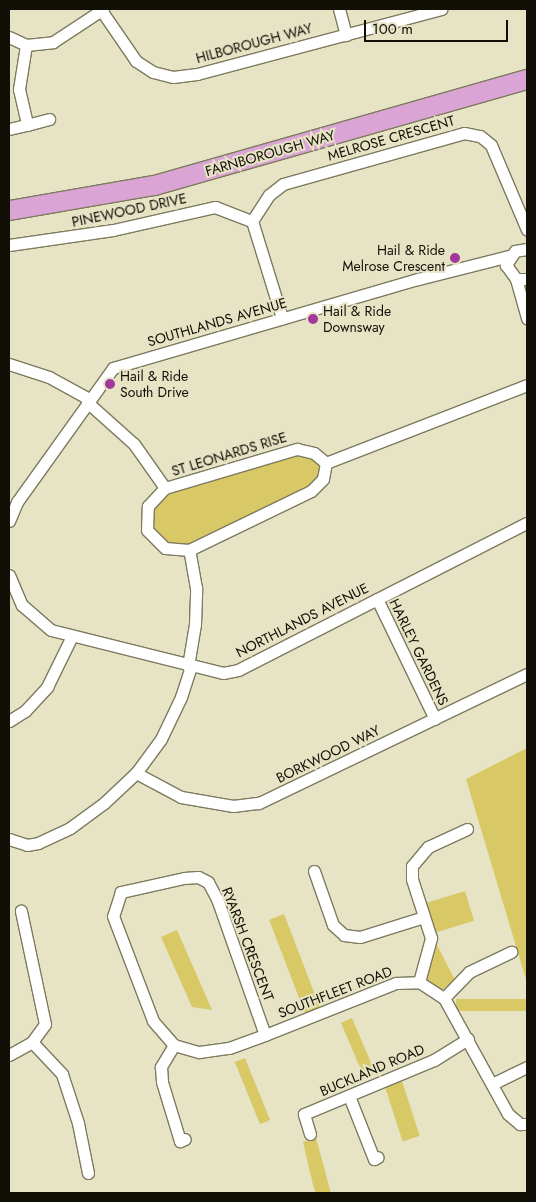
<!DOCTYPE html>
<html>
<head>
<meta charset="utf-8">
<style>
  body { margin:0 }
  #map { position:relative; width:536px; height:1202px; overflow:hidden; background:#e7e3c5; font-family:Jost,sans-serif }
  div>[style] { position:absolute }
  .green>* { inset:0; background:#d8c966; transform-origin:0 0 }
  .roads { filter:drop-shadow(1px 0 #7d7a5e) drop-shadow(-1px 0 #7d7a5e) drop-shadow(0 1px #7d7a5e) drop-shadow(0 -1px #7d7a5e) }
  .minor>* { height:11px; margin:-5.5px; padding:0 5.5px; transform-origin:5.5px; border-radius:5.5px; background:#fff }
  .trunk>* { height:19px; margin:-9.5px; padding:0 9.5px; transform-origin:9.5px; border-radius:9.5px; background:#daa4d4 }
  .dots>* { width:14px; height:14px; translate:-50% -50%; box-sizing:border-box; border:2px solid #e7e3c5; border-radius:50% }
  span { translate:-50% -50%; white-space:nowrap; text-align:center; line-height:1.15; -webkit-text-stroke:4px #e7e3c5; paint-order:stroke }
  .street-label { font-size:14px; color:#110f06 }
  .poi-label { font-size:14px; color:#110f06 }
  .right { translate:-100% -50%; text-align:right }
  .left { translate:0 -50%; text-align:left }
  .frame { position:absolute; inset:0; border:10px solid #110f06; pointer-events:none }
  .scale { position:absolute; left:364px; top:20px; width:144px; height:22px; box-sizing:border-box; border:2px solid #110f06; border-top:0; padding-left:6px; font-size:15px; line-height:18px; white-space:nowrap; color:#110f06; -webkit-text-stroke:4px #e7e3c5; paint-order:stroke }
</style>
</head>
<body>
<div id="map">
  <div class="green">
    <div style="clip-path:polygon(298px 454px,312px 457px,320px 465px,319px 476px,308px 487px,188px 545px,168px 544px,152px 528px,153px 508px,168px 491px)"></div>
    <div style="clip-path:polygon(527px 748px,527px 983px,466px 779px)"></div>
    <div style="left:465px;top:891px;width:31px;height:47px;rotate:73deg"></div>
    <div style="left:284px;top:914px;width:105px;height:16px;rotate:69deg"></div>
    <div style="clip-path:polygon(177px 930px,212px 1010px,192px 1007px,161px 937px)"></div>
    <div style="clip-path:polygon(435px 941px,455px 980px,442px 990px,425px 978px)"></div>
    <div style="left:527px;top:999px;width:12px;height:71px;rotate:90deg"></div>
    <div style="left:352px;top:1018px;width:60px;height:12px;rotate:67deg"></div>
    <div style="left:245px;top:1058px;width:67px;height:11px;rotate:68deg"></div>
    <div style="left:400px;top:1075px;width:64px;height:18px;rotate:72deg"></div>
    <div style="clip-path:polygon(316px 1138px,331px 1193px,316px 1193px,313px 1185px,303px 1142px)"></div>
  </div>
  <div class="roads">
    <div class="minor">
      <div style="left:339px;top:9px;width:27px;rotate:75deg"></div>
      <div style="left:101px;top:10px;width:62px;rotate:55.5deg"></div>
      <div style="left:136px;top:61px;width:20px;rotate:33deg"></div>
      <div style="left:153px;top:72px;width:21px;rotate:14deg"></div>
      <div style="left:173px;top:77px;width:24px;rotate:-7deg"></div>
      <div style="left:197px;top:74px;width:253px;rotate:-14.9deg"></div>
      <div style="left:9px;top:37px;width:19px;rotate:25deg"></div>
      <div style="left:26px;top:45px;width:45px;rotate:99deg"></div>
      <div style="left:19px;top:89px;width:37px;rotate:77deg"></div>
      <div style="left:27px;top:125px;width:23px;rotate:-15deg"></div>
      <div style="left:26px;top:45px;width:27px;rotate:-6deg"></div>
      <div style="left:53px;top:42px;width:60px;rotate:-33.4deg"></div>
      <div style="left:9px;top:129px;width:18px;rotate:-13deg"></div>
      <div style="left:252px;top:221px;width:31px;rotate:-57deg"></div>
      <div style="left:269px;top:195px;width:18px;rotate:-38deg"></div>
      <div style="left:283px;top:184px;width:188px;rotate:-15.7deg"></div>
      <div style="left:464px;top:133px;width:16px;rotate:11deg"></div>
      <div style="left:480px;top:136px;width:14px;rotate:39deg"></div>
      <div style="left:491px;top:145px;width:92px;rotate:67deg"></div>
      <div style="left:252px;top:221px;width:102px;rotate:72.8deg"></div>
      <div style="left:9px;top:245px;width:105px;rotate:-8.2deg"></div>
      <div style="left:113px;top:230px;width:105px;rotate:-12.7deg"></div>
      <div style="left:215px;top:207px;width:40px;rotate:21deg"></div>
      <div style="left:527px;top:249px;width:12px;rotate:171deg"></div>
      <div style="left:515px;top:251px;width:17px;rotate:123deg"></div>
      <div style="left:506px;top:265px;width:17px;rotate:54deg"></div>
      <div style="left:516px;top:279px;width:11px"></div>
      <div style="left:516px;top:279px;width:41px;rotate:74.2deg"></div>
      <div style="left:9px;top:364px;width:42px;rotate:18deg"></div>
      <div style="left:49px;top:377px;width:46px;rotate:28.8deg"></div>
      <div style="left:87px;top:402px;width:63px;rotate:41.8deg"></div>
      <div style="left:134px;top:444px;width:54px;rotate:54.8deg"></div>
      <div style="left:297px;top:449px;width:17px;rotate:13deg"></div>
      <div style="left:314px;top:453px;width:16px;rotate:40deg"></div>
      <div style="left:326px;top:463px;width:16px;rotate:101deg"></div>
      <div style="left:323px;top:479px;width:17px;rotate:135deg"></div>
      <div style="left:311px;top:491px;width:136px;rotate:154.2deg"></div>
      <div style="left:189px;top:550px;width:24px;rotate:-175deg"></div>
      <div style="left:165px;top:548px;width:25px;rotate:-135deg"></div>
      <div style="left:147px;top:530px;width:24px;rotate:-88deg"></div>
      <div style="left:148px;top:506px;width:25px;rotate:-47deg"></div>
      <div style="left:165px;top:488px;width:138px;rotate:-16.5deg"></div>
      <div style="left:326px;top:463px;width:216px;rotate:-21.2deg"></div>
      <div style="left:9px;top:521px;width:21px;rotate:-67deg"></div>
      <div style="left:17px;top:502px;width:165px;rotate:-54.4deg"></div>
      <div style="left:113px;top:368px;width:318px;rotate:-16.3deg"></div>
      <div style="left:418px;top:279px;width:94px;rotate:-14.2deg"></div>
      <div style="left:9px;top:575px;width:33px;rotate:67deg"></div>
      <div style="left:22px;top:605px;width:38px;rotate:41deg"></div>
      <div style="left:51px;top:630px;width:177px;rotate:14deg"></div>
      <div style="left:223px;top:673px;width:15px;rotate:-11deg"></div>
      <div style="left:238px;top:670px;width:324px;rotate:-27deg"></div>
      <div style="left:377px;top:599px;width:133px;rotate:64.2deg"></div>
      <div style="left:188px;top:666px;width:43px;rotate:-80.5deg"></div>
      <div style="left:195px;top:624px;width:36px;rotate:-88deg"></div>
      <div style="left:196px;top:588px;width:39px;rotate:-100deg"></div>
      <div style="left:9px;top:721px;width:19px;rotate:-32deg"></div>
      <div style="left:25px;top:711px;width:33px;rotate:-47deg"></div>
      <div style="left:47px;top:687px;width:55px;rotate:-63.9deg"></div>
      <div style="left:136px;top:773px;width:51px;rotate:28.1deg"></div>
      <div style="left:181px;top:797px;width:53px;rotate:9.8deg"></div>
      <div style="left:233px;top:806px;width:26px;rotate:-7deg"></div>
      <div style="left:259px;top:803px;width:297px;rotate:-25.7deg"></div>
      <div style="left:9px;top:839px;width:19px;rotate:18deg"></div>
      <div style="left:27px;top:845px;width:11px;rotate:-10deg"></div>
      <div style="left:38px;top:843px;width:35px;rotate:-25deg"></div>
      <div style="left:70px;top:828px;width:42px;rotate:-36.3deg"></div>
      <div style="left:104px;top:803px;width:44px;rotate:-43.2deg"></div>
      <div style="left:136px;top:773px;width:42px;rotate:-53.7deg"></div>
      <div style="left:161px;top:739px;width:47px;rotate:-64.5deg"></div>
      <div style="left:181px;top:697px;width:33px;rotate:-72deg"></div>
      <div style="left:314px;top:871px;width:57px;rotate:70.6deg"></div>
      <div style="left:333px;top:925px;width:15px;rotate:42deg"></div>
      <div style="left:344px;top:935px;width:16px;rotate:7deg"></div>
      <div style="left:360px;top:937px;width:67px;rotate:-17.4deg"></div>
      <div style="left:419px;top:982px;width:46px;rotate:-74.7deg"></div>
      <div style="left:431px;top:938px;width:62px;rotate:-107.9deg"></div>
      <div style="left:412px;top:879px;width:13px;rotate:-90deg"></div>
      <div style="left:412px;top:866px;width:25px;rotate:-50deg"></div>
      <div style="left:428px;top:847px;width:43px;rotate:-24.8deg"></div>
      <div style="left:444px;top:998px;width:36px;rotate:-46deg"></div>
      <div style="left:469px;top:972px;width:47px;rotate:-25.5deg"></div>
      <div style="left:265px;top:1035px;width:144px;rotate:-109.4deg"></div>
      <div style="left:217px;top:899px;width:19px;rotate:-118deg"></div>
      <div style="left:208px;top:882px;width:11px;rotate:-153deg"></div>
      <div style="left:198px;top:877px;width:14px;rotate:176deg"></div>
      <div style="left:184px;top:878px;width:65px;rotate:167.5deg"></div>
      <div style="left:121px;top:892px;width:25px;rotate:108deg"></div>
      <div style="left:113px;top:916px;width:112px;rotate:69.1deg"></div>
      <div style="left:153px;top:1021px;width:32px;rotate:49deg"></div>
      <div style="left:174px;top:1045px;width:26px;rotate:16deg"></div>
      <div style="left:199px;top:1052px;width:30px;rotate:-8deg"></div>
      <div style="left:229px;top:1048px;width:38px;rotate:-20deg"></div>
      <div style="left:265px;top:1035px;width:141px;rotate:-21.7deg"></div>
      <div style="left:396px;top:983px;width:23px;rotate:-2deg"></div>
      <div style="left:419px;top:982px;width:30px;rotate:33deg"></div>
      <div style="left:444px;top:998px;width:132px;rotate:61.1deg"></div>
      <div style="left:508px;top:1114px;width:16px;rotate:40deg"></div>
      <div style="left:520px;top:1124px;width:7px"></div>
      <div style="left:32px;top:1042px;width:44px;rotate:46.8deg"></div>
      <div style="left:62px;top:1074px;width:52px;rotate:71.9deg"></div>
      <div style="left:78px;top:1123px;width:51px;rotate:78.7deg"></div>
      <div style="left:174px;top:1045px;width:26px;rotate:121deg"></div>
      <div style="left:161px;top:1067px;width:15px;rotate:86deg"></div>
      <div style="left:162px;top:1082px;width:62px;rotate:73deg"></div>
      <div style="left:180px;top:1141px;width:5px;rotate:-22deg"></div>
      <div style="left:9px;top:1055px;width:26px;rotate:-29deg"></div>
      <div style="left:32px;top:1042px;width:22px;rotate:-54deg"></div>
      <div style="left:45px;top:1024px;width:116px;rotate:-102deg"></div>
      <div style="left:492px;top:1084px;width:39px;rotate:-26deg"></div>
      <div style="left:349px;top:1096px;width:68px;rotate:68.4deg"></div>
      <div style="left:374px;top:1159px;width:4px;rotate:-27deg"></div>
      <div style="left:310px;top:1134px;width:21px;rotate:-107deg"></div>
      <div style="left:304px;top:1114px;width:141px;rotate:-22.6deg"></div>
      <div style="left:434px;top:1060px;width:40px;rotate:-32deg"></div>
    </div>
    <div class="trunk">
      <div style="left:9px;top:210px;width:147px;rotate:-9.8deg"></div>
      <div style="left:154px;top:185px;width:388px;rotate:-15.9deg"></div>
    </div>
  </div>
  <div class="dots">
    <div style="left:455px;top:258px;background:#a1389b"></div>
    <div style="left:313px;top:319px;background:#a1389b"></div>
    <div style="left:110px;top:384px;background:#a1389b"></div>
  </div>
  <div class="street-label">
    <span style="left:254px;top:43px;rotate:-15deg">HILBOROUGH WAY</span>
    <span style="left:391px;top:138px;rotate:-16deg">MELROSE CRESCENT</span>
    <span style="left:270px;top:153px;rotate:-16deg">FARNBOROUGH WAY</span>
    <span style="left:129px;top:210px;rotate:-12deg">PINEWOOD DRIVE</span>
    <span style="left:217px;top:322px;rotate:-16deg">SOUTHLANDS AVENUE</span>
    <span style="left:229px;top:454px;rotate:-17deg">ST LEONARDS RISE</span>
    <span style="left:302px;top:620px;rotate:-27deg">NORTHLANDS AVENUE</span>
    <span style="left:419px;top:652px;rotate:64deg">HARLEY GARDENS</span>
    <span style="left:328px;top:754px;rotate:-26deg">BORKWOOD WAY</span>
    <span style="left:248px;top:944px;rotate:69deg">RYARSH CRESCENT</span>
    <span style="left:335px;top:992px;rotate:-21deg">SOUTHFLEET ROAD</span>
    <span style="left:372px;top:1070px;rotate:-23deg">BUCKLAND ROAD</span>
  </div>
  <div class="poi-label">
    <span class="right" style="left:445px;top:258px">Hail &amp; Ride<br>Melrose Crescent</span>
    <span class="left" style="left:323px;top:319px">Hail &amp; Ride<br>Downsway</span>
    <span class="left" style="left:120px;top:384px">Hail &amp; Ride<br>South Drive</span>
  </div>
  <div class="frame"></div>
  <div class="scale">100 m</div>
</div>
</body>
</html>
